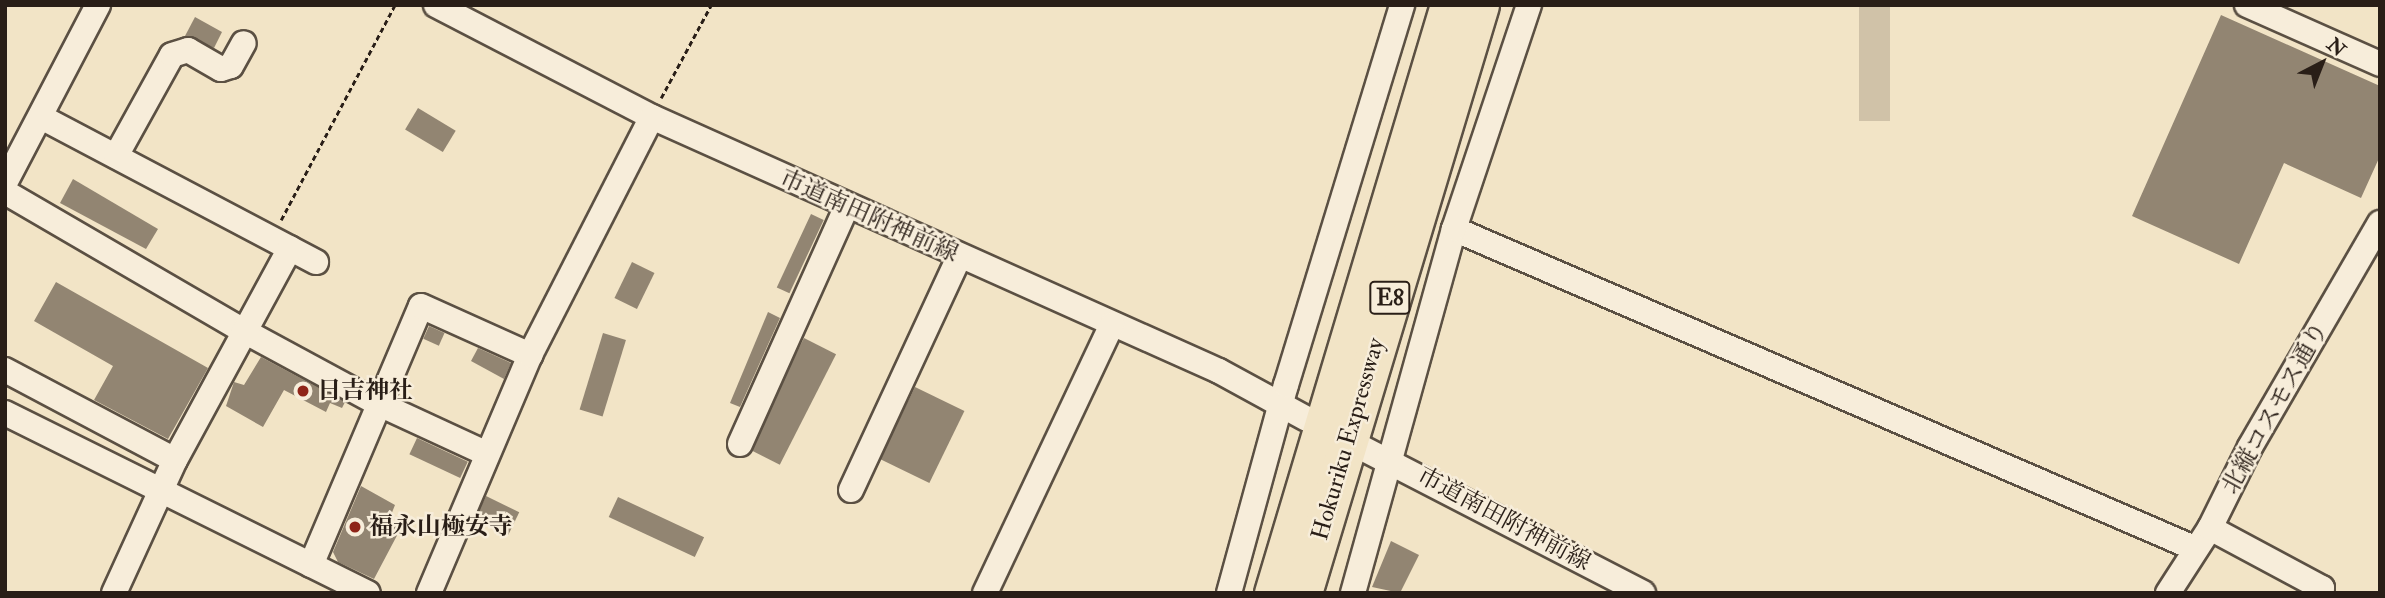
<!DOCTYPE html>
<html>
<head>
<meta charset="utf-8">
<style>
  body { margin:0 }
  #map { position:relative; width:2385px; height:598px; overflow:hidden; background:#f2e4c6; font-family:"IM FELL Double Pica","Noto Serif JP",serif }
  div>[style] { position:absolute }
  .green>* { inset:0; background:#d0c2a8; transform-origin:0 0 }
  .building>* { inset:0; background:#928572; transform-origin:0 0 }
  .path>* { height:2.5px; margin-top:-1.25px; transform-origin:0; background:repeating-linear-gradient(90deg,#291e17 0 5px,transparent 0 8.5px) }
  .roads { filter:drop-shadow(2px 0 #5b5043) drop-shadow(-2px 0 #5b5043) drop-shadow(0 2px #5b5043) drop-shadow(0 -2px #5b5043) }
  .minor>* { height:24px; margin:-12px; padding:0 12px; transform-origin:12px; border-radius:12px; background:#f7edda }
  .highway>* { height:37px; margin:-18.5px; padding:0 18.5px; transform-origin:18.5px; border-radius:18.5px; background:#f2e4c6 }
  .dots>* { width:19px; height:19px; translate:-50% -50%; box-sizing:border-box; border:4px solid #f7edda; border-radius:50% }
  span { translate:-50% -50%; white-space:nowrap; text-align:center; line-height:1.15; -webkit-text-stroke:5px #f7edda; paint-order:stroke }
  .shield-label span { padding:2px 5px; background:#f7edda; border:2px solid; border-radius:5px; -webkit-text-stroke-width:0 }
  .shield-label { font-size:23px; color:#291e17; font-weight:700 }
  .street-label { font-size:24px; color:#291e17 }
  .poi-label { font-size:24px; color:#291e17; font-weight:700 }
  .left { translate:0 -50%; text-align:left }
  .frame { position:absolute; inset:0; border:7px solid #291e17; pointer-events:none }
  .north { position:absolute; left:2287px; top:28px; width:70px; height:70px; -webkit-text-stroke:5px #f7edda; paint-order:stroke; rotate:42deg; font-size:19px; font-weight:700; line-height:28px; text-align:center; color:#291e17 }
  .north::after { content:''; display:block; margin:auto; width:24px; height:32px; background:#291e17; clip-path:polygon(50% 0,100% 100%,50% 72%,0 100%) }
</style>
</head>
<body>
<div id="map">
  <div class="green">
    <div style="left:1859px;top:5px;width:31px;height:116px"></div>
  </div>
  <div class="building">
    <div style="clip-path:polygon(2221px 15px,2380px 86px,2380px 156px,2361px 198px,2284px 163px,2239px 264px,2132px 216px)"></div>
    <div style="clip-path:polygon(195px 17px,222px 32px,214px 48px,185px 36px)"></div>
    <div style="left:418px;top:108px;width:44px;height:25px;rotate:31deg"></div>
    <div style="clip-path:polygon(73px 179px,158px 229px,146px 249px,60px 203px)"></div>
    <div style="left:811px;top:214px;width:14px;height:81px;rotate:25deg"></div>
    <div style="left:632px;top:262px;width:25px;height:40px;rotate:26deg"></div>
    <div style="clip-path:polygon(56px 282px,208px 368px,168px 439px,94px 400px,113px 366px,34px 321px)"></div>
    <div style="clip-path:polygon(768px 312px,780px 318px,740px 407px,730px 403px)"></div>
    <div style="left:429px;top:326px;width:17px;height:14px;rotate:24deg"></div>
    <div style="left:603px;top:333px;width:24px;height:80px;rotate:17deg"></div>
    <div style="left:804px;top:338px;width:36px;height:124px;rotate:27deg"></div>
    <div style="clip-path:polygon(478px 348px,511px 363px,504px 379px,471px 361px)"></div>
    <div style="clip-path:polygon(261px 357px,345px 402px,342px 408px,330px 403px,326px 412px,284px 390px,263px 427px,226px 406px,234px 382px,244px 385px)"></div>
    <div style="left:915px;top:387px;width:55px;height:80px;rotate:26deg"></div>
    <div style="left:417px;top:438px;width:56px;height:18px;rotate:25deg"></div>
    <div style="clip-path:polygon(361px 486px,395px 505px,389px 520px,402px 526px,374px 579px,338px 562px,333px 552px)"></div>
    <div style="left:486px;top:496px;width:37px;height:25px;rotate:26deg"></div>
    <div style="left:618px;top:497px;width:95px;height:22px;rotate:25deg"></div>
    <div style="clip-path:polygon(1391px 541px,1419px 555px,1400px 593px,1372px 587px)"></div>
  </div>
  <div class="path">
    <div style="left:661px;top:98px;width:106px;rotate:-61.7deg"></div>
    <div style="left:281px;top:220px;width:243px;rotate:-62.1deg"></div>
  </div>
  <div class="roads">
    <div class="minor">
      <div style="left:436px;top:5px;width:243px;rotate:27.4deg"></div>
      <div style="left:652px;top:117px;width:621px;rotate:24.13deg"></div>
      <div style="left:1219px;top:371px;width:100px;rotate:28.6deg"></div>
      <div style="left:2247px;top:5px;width:145px;rotate:23.9deg"></div>
      <div style="left:41px;top:117px;width:311px;rotate:27.8deg"></div>
      <div style="left:116px;top:156px;width:115px;rotate:-61deg"></div>
      <div style="left:172px;top:55px;width:17px;rotate:-17deg"></div>
      <div style="left:188px;top:50px;width:38px;rotate:30deg"></div>
      <div style="left:221px;top:69px;width:10px;rotate:-17deg"></div>
      <div style="left:231px;top:66px;width:26px;rotate:-61deg"></div>
      <div style="left:5px;top:183px;width:201px;rotate:-62.4deg"></div>
      <div style="left:5px;top:192px;width:276px;rotate:30.2deg"></div>
      <div style="left:244px;top:331px;width:153px;rotate:28.4deg"></div>
      <div style="left:379px;top:404px;width:119px;rotate:24.8deg"></div>
      <div style="left:1454px;top:229px;width:806px;rotate:23.32deg"></div>
      <div style="left:5px;top:370px;width:192px;rotate:27.9deg"></div>
      <div style="left:5px;top:413px;width:405px;rotate:26.4deg"></div>
      <div style="left:740px;top:444px;width:259px;rotate:-65.8deg"></div>
      <div style="left:1364px;top:449px;width:314px;rotate:27.3deg"></div>
      <div style="left:851px;top:490px;width:257px;rotate:-65.1deg"></div>
      <div style="left:2210px;top:528px;width:127px;rotate:28.2deg"></div>
      <div style="left:2322px;top:588px;width:5px;rotate:101deg"></div>
      <div style="left:311px;top:565px;width:281px;rotate:-67deg"></div>
      <div style="left:421px;top:306px;width:120px;rotate:24.2deg"></div>
      <div style="left:114px;top:593px;width:146px;rotate:-65.4deg"></div>
      <div style="left:175px;top:460px;width:241px;rotate:-61.5deg"></div>
      <div style="left:429px;top:593px;width:259px;rotate:-67deg"></div>
      <div style="left:530px;top:355px;width:267px;rotate:-62.9deg"></div>
      <div style="left:985px;top:593px;width:297px;rotate:-64.7deg"></div>
      <div style="left:1229px;top:593px;width:216px;rotate:-74.7deg"></div>
      <div style="left:1286px;top:385px;width:397px;rotate:-73deg"></div>
      <div style="left:1353px;top:593px;width:378px;rotate:-74.5deg"></div>
      <div style="left:1454px;top:229px;width:236px;rotate:-71.5deg"></div>
      <div style="left:2168px;top:593px;width:77px;rotate:-57.1deg"></div>
      <div style="left:2210px;top:528px;width:90px;rotate:-63.7deg"></div>
      <div style="left:2250px;top:447px;width:259px;rotate:-59.9deg"></div>
    </div>
    <div class="highway">
      <div style="left:1273px;top:593px;width:614px;rotate:-73.34deg"></div>
      <div style="left:1303px;top:593px;width:614px;rotate:-73.25deg"></div>
    </div>
  </div>
  <div class="dots">
    <div style="left:303px;top:391px;background:#8f2418"></div>
    <div style="left:355px;top:527px;background:#8f2418"></div>
  </div>
  <div class="shield-label">
    <span style="left:1390px;top:298px">E8</span>
  </div>
  <div class="street-label">
    <span style="left:869px;top:216px;rotate:24deg">市道南田附神前線</span>
    <span style="left:2275px;top:408px;rotate:-61deg">北縦コスモス通り</span>
    <span style="left:1348px;top:439px;rotate:-74deg">Hokuriku Expressway</span>
    <span style="left:1504px;top:519px;rotate:28deg">市道南田附神前線</span>
  </div>
  <div class="poi-label">
    <span class="left" style="left:317px;top:391px">日吉神社</span>
    <span class="left" style="left:369px;top:527px">福永山極安寺</span>
  </div>
  <div class="frame"></div>
  <div class="north">N</div>
</div>
</body>
</html>
